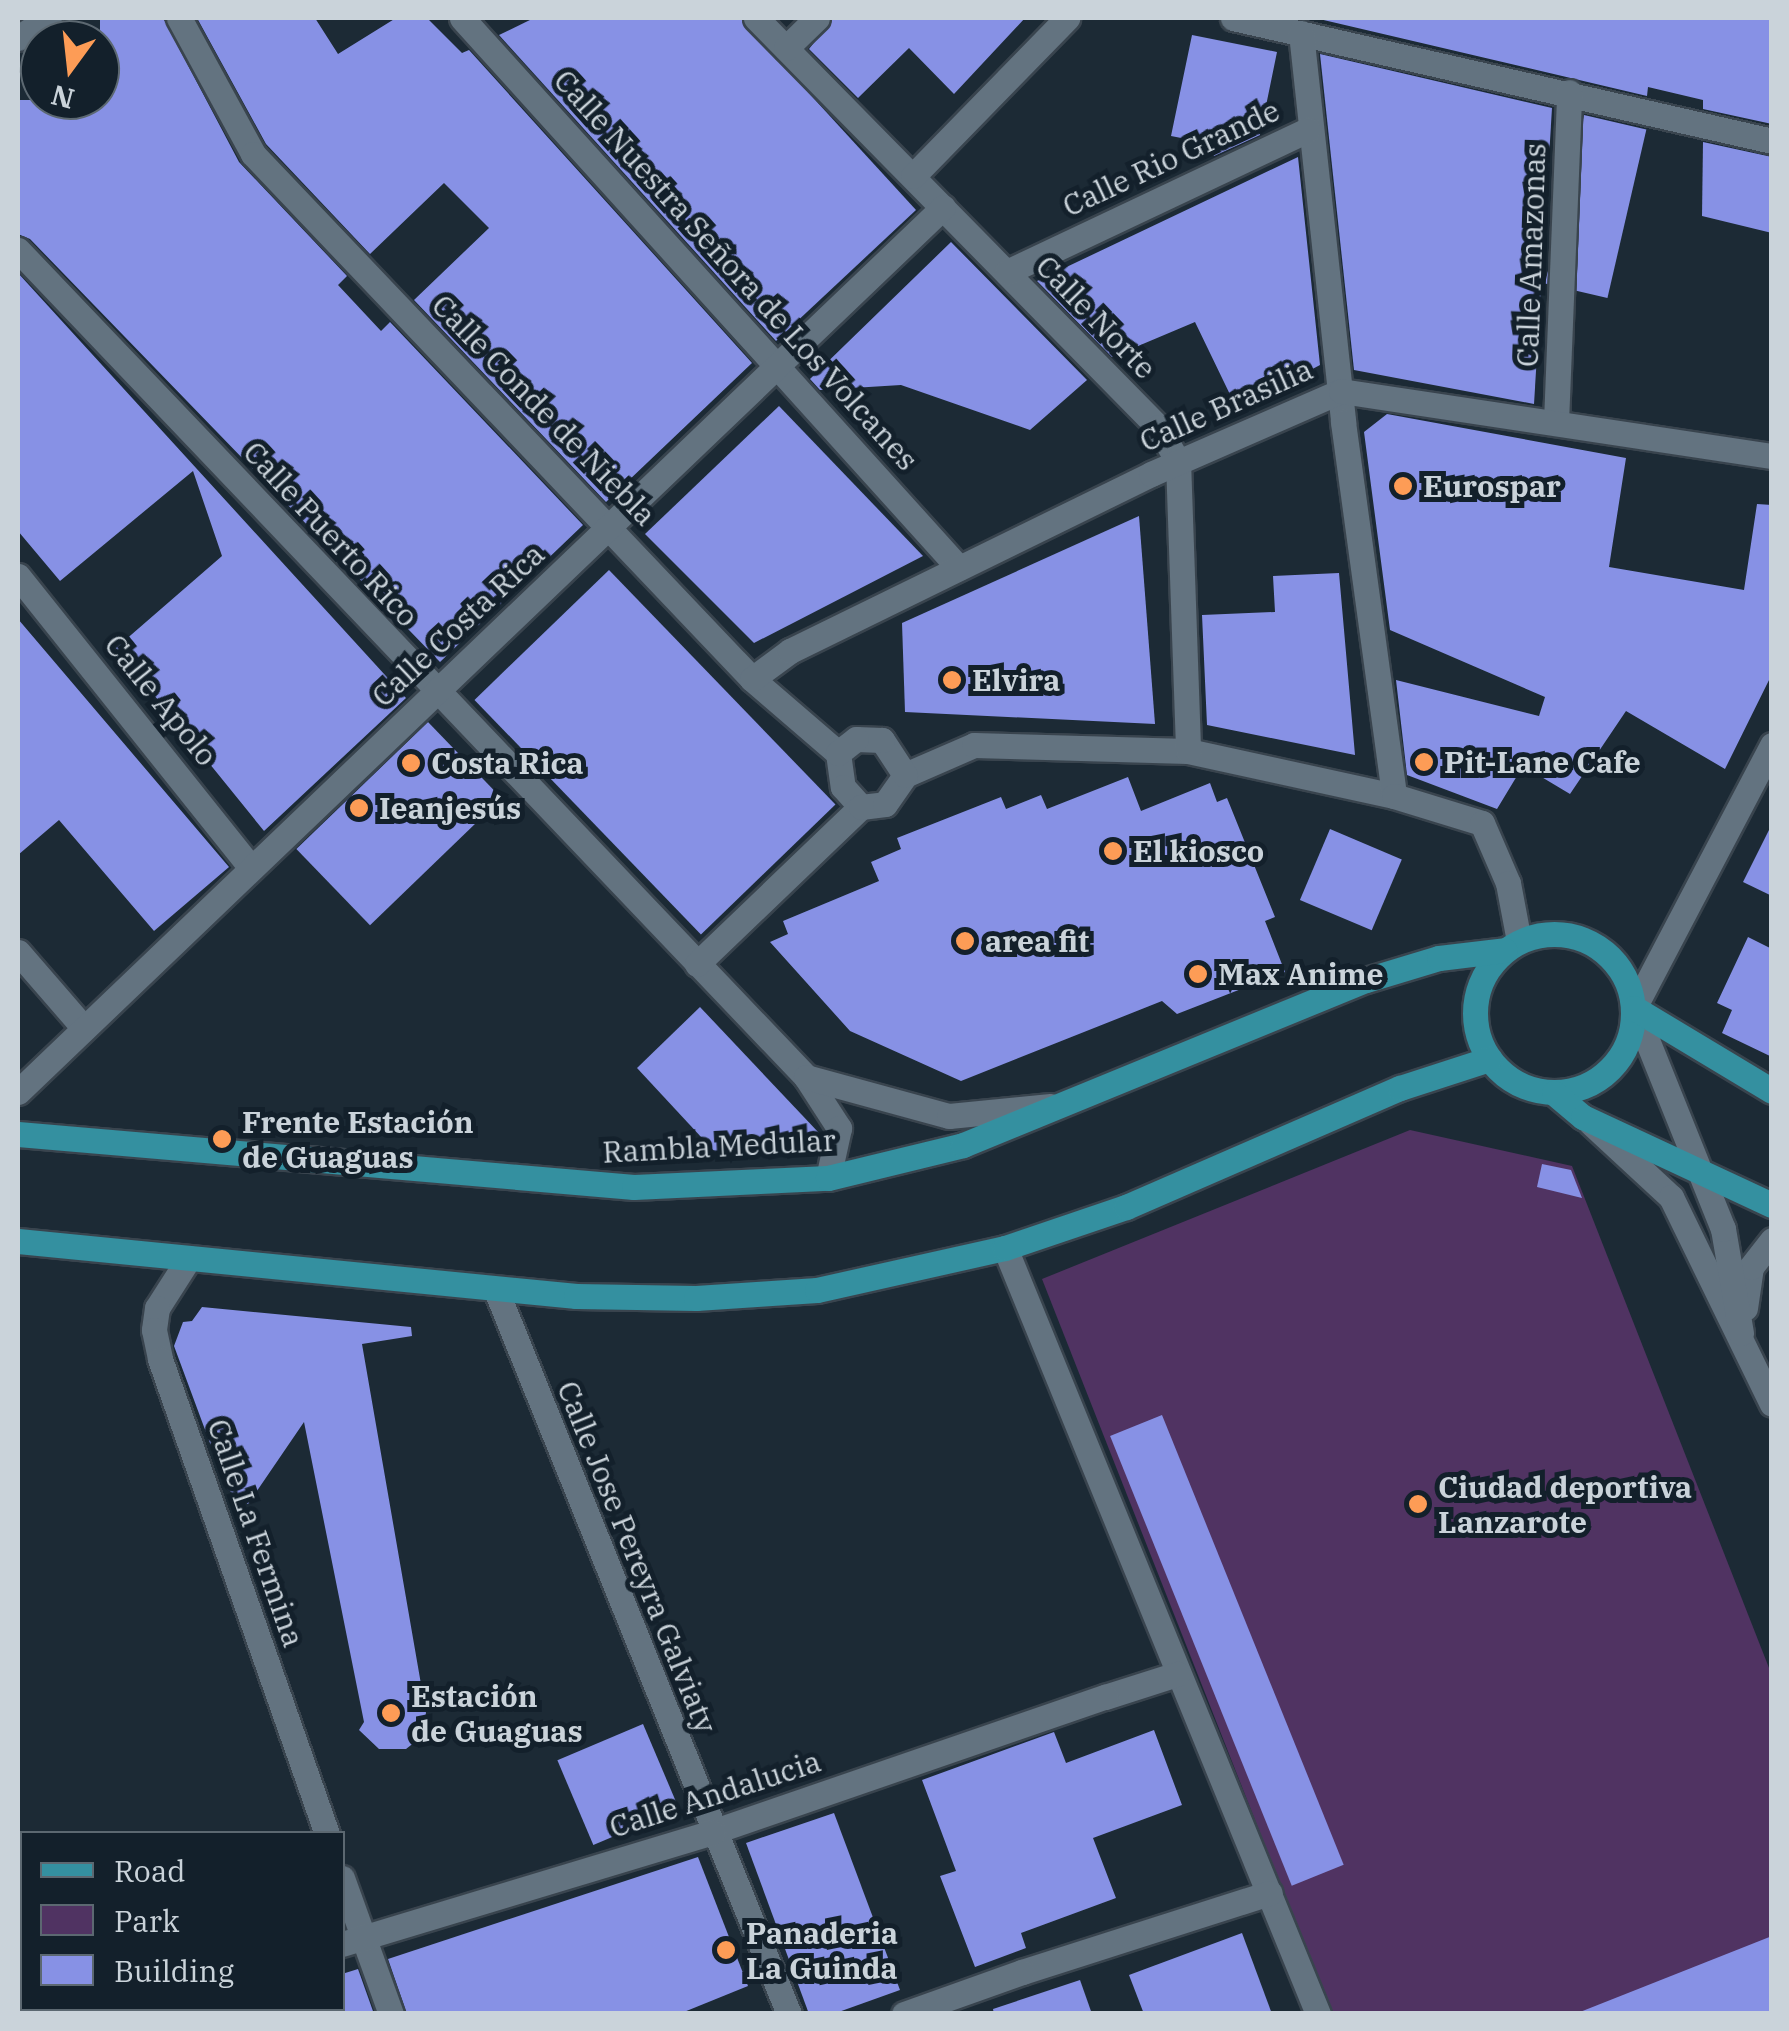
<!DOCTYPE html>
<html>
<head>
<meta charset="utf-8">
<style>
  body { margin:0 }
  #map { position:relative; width:1789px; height:2031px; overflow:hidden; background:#1c2a35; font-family:"IBM Plex Serif",serif }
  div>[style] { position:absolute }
  .green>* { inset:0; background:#503362 }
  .building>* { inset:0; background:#8791e5; transform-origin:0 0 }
  .roads { filter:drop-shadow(2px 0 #39444e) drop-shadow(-2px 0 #39444e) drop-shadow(0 2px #39444e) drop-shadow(0 -2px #39444e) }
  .pedestrian>* { height:25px; margin:-12.5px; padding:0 12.5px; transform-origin:12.5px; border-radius:12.5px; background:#637380 }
  .minor>* { height:25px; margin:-12.5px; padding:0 12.5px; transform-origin:12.5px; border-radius:12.5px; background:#637380 }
  .tertiary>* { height:25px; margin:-12.5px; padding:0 12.5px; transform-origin:12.5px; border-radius:12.5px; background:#637380 }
  .primary>* { height:25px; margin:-12.5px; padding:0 12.5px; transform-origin:12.5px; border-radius:12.5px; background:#3490a0 }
  .primary>.ring { margin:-12.5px; padding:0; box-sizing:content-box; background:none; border:25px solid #3490a0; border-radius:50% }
  .dots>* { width:28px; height:28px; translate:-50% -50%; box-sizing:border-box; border:5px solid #13202b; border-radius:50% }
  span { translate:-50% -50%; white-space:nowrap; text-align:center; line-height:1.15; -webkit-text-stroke:10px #13202b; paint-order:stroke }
  .street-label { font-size:30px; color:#cad3da }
  .poi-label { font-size:30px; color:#cad3da; font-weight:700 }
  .left { translate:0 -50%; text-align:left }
  .frame { position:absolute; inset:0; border:20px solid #cad3da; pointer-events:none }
  .legend { position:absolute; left:20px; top:1831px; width:325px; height:180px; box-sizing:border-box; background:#13202b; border:2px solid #5c6871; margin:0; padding:12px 18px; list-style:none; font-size:30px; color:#cad3da }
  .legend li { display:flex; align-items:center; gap:20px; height:50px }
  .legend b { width:50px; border:2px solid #5c6871 }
  .north { position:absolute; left:20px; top:20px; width:100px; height:100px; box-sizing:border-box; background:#13202b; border:2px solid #5c6871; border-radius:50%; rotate:195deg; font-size:28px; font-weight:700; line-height:40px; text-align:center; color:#cad3da }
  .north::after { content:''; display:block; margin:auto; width:35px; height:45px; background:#fd9c56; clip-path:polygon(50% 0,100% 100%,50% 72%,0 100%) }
</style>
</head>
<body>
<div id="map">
  <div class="green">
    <div style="clip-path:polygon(1410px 1130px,1572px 1166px,1771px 1673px,1771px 2013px,1331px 2013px,1042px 1279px)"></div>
  </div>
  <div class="building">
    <div style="clip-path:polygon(100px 18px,163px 18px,239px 162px,347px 276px,338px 285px,381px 331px,390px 322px,583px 525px,440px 662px,30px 239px,18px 234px,18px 100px,100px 100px)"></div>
    <div style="clip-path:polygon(197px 18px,315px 18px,338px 54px,396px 18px,427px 18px,462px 53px,469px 50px,752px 363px,606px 502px,414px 300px,489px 228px,444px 183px,370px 254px,266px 144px)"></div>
    <div style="clip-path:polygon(534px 18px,740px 18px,916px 210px,776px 341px,499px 35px)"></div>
    <div style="clip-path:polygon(833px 18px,1025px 18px,954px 94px,909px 48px,858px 98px,809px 49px)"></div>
    <div style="clip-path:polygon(1315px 18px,1772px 18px,1772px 124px,1703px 109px,1703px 100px,1648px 87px,1647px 96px)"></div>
    <div style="clip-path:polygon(1192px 35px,1277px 52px,1260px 135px,1214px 156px,1207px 143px,1171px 136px)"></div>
    <div style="clip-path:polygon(1320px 54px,1552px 108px,1534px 404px,1354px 370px)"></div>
    <div style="left:1584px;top:115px;width:64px;height:173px;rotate:13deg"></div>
    <div style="clip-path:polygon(1703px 142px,1772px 157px,1772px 233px,1702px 216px)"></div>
    <div style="clip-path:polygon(1298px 157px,1320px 365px,1237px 409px,1195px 322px,1112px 357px,1037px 281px)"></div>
    <div style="clip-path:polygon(951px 242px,1087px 380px,1030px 430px,901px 385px,820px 390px,810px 379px)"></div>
    <div style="clip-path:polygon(18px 273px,406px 698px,264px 831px,116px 648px,222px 556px,193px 471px,60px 581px,18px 531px)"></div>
    <div style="clip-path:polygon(779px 406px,923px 556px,754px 643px,645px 534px)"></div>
    <div style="clip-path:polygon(1387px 414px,1626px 458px,1609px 567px,1744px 590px,1757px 504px,1772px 505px,1772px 674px,1725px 769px,1626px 711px,1570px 794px,1523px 766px,1497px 809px,1407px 775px,1396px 680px,1539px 716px,1545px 697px,1390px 630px,1364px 432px)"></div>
    <div style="clip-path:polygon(1139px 516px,1155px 724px,905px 712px,902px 623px)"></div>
    <div style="left:609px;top:570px;width:326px;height:187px;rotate:46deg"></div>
    <div style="clip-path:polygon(1339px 573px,1355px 755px,1207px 725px,1202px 615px,1275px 612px,1273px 576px)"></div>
    <div style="clip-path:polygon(18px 619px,229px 867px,154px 931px,59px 820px,18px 855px)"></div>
    <div style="left:428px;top:722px;width:106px;height:183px;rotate:46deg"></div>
    <div style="clip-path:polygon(1128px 777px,1141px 811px,1210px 783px,1217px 802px,1227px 798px,1275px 917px,1265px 921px,1285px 972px,1177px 1014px,1162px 1001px,961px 1081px,850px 1031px,770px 942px,788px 934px,783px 921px,879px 881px,871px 862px,901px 849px,897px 838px,1001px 797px,1006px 809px,1041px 795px,1047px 809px)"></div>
    <div style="clip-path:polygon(1772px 824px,1772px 896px,1743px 882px)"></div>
    <div style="left:1330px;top:829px;width:78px;height:77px;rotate:23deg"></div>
    <div style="clip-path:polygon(1748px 937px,1772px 949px,1772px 1057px,1722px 1033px,1732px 1010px,1717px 1003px)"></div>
    <div style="clip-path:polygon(700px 1007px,819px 1133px,715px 1152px,637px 1068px)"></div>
    <div style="clip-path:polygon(1542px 1164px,1571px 1170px,1582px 1198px,1537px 1187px)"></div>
    <div style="clip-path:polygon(202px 1307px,411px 1327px,412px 1336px,362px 1344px,426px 1713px,420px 1738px,406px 1749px,379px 1749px,359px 1730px,364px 1722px,304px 1422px,248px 1504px,227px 1489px,174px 1346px,183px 1322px,192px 1321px)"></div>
    <div style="left:1162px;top:1415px;width:485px;height:56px;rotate:68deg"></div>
    <div style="left:643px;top:1724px;width:92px;height:93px;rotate:67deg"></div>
    <div style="clip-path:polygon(1154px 1730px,1182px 1805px,1093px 1838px,1116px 1898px,1021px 1933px,1026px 1948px,975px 1967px,940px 1876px,956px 1871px,922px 1780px,1054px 1732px,1066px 1763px)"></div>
    <div style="clip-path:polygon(834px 1813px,900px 1990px,833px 2014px,809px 2014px,746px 1843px)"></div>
    <div style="clip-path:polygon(698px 1857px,748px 1986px,679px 2014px,407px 2014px,388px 1959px)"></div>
    <div style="clip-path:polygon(1242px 1933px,1272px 2014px,1144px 2014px,1129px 1975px)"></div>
    <div style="clip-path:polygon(1772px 1936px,1772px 2014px,1580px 2014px,1580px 2012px)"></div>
    <div style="clip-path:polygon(358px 1969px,374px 2014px,342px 2014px,342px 1974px)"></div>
    <div style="clip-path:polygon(1080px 1980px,1092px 2014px,994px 2014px,993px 2009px)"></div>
  </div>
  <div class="roads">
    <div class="pedestrian">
      <div style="left:905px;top:775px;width:75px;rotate:-23.5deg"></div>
      <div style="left:974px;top:745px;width:214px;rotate:1.6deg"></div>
      <div style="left:1188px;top:751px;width:211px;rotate:12.3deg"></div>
      <div style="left:1005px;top:1248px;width:827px;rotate:67.77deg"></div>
      <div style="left:1105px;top:1697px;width:76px;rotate:-17.7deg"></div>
      <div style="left:1022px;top:1972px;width:260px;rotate:-17.7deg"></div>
    </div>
    <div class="minor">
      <div style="left:179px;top:18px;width:155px;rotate:61.4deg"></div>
      <div style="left:253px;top:154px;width:724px;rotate:46.45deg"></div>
      <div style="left:752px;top:679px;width:113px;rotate:40.7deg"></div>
      <div style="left:462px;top:18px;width:741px;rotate:47.9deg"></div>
      <div style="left:756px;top:18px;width:573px;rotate:45.49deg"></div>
      <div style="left:1158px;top:427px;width:39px;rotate:60deg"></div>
      <div style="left:1178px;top:461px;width:290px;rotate:88deg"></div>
      <div style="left:1233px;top:18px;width:553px;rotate:12.85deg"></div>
      <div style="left:1301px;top:33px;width:391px;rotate:83.8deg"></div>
      <div style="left:1343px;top:422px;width:377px;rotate:82.2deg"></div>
      <div style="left:1394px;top:796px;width:92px;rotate:17.1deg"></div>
      <div style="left:1482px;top:823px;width:65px;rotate:66.6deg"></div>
      <div style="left:1508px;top:883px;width:59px;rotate:79.3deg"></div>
      <div style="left:786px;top:48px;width:43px;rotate:-44.1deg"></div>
      <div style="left:913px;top:176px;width:221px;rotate:-45.7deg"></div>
      <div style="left:18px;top:250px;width:1142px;rotate:46.38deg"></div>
      <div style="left:806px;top:1077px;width:61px;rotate:57.1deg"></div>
      <div style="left:839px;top:1128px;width:51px;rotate:102.4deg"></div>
      <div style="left:1007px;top:272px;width:333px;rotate:-25.3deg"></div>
      <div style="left:1556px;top:422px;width:330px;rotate:-87.7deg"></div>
      <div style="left:18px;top:576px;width:374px;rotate:51.4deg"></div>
      <div style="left:752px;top:679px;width:47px;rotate:-36.4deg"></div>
      <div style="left:790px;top:651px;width:402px;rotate:-26.1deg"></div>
      <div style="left:1151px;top:474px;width:207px;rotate:-23.6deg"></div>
      <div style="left:1341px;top:391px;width:436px;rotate:8.6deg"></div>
      <div style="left:838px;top:753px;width:34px;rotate:82deg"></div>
      <div style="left:843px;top:787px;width:27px;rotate:48deg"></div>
      <div style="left:18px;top:952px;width:99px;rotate:49.1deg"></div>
      <div style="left:697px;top:964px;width:227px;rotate:-43.8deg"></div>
      <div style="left:861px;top:807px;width:24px;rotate:-7deg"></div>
      <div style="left:885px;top:804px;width:35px;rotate:-55deg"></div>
      <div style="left:905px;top:775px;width:42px;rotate:-123.3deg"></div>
      <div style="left:882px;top:740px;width:26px;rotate:-178deg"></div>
      <div style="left:856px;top:739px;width:23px;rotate:142deg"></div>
      <div style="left:806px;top:1077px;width:148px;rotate:15.3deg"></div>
      <div style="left:949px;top:1116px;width:102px;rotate:-5.6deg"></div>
      <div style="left:18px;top:1092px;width:1280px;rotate:-43.73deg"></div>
      <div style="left:189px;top:1258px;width:59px;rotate:122.6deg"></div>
      <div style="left:157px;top:1308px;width:22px;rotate:98deg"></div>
      <div style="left:154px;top:1330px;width:30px;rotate:78deg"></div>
      <div style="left:160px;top:1359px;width:504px;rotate:70.63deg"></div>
      <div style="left:712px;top:1832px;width:416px;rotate:-19deg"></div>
      <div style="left:342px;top:1878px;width:145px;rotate:70.2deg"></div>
      <div style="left:904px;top:2014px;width:125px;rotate:-19.6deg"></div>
    </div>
    <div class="tertiary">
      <div style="left:18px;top:38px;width:37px;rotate:-33deg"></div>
      <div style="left:1591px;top:1123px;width:109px;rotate:42.8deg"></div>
      <div style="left:1671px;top:1197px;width:230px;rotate:64deg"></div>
      <div style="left:496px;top:1290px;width:781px;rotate:67.97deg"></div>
      <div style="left:1745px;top:1308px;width:41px;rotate:-81.7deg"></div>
      <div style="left:1751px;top:1267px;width:34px;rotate:-52deg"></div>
      <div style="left:1741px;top:1333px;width:106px;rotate:-99.8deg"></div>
      <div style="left:1723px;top:1229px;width:238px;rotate:-111.9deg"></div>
      <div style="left:1634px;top:1008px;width:297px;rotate:-62.3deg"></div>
      <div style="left:342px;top:1944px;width:387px;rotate:-16.8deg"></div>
      <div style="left:90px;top:2014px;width:19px;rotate:-18deg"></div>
    </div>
    <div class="primary">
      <div class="ring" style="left:1475px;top:934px;width:133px;height:133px"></div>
      <div style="left:1634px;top:1008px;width:161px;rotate:31deg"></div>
      <div style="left:1554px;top:1093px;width:38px;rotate:40deg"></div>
      <div style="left:1583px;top:1117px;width:208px;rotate:25deg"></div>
      <div style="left:18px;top:1134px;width:618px;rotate:4.92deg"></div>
      <div style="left:634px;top:1187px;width:194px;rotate:-2.7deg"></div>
      <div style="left:828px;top:1178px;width:139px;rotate:-13.7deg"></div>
      <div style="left:963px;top:1145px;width:435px;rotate:-22.3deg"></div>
      <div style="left:1366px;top:980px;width:76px;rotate:-16.8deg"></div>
      <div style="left:1439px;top:958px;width:66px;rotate:-6.9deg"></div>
      <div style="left:18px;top:1241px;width:561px;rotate:5.63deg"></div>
      <div style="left:576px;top:1296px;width:120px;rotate:1deg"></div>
      <div style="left:696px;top:1298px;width:121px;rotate:-3.8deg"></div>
      <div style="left:817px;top:1290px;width:193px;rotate:-12.6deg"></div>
      <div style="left:1005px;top:1248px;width:128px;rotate:-18.7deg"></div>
      <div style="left:1126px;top:1207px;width:299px;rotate:-23.5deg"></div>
      <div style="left:1400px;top:1088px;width:94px;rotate:-18deg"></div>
    </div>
  </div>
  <div class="dots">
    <div style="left:1403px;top:486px;background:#fd9c56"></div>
    <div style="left:952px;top:680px;background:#fd9c56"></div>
    <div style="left:1424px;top:762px;background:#fd9c56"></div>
    <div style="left:411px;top:763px;background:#fd9c56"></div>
    <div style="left:359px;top:808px;background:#fd9c56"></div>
    <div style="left:1113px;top:851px;background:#fd9c56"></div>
    <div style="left:965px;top:941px;background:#fd9c56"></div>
    <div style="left:1198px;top:974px;background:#fd9c56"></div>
    <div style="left:222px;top:1139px;background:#fd9c56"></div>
    <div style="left:1418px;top:1504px;background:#fd9c56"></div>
    <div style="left:391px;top:1713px;background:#fd9c56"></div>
    <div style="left:726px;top:1950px;background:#fd9c56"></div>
  </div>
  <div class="street-label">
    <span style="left:1171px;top:158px;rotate:-25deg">Calle Rio Grande</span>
    <span style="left:1531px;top:255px;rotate:-88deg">Calle Amazonas</span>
    <span style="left:736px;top:270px;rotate:48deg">Calle Nuestra Señora de Los Volcanes</span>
    <span style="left:1096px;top:317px;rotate:46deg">Calle Norte</span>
    <span style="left:1226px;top:405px;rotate:-24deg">Calle Brasilia</span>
    <span style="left:544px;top:410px;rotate:46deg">Calle Conde de Niebla</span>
    <span style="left:331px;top:534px;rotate:47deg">Calle Puerto Rico</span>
    <span style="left:458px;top:625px;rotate:-43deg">Calle Costa Rica</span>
    <span style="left:161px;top:700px;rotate:51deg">Calle Apolo</span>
    <span style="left:719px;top:1146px;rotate:-3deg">Rambla Medular</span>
    <span style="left:256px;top:1533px;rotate:71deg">Calle La Fermina</span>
    <span style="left:637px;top:1557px;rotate:68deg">Calle Jose Pereyra Galviaty</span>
    <span style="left:715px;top:1794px;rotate:-18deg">Calle Andalucia</span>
  </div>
  <div class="poi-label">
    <span class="left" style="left:1423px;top:486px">Eurospar</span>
    <span class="left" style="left:972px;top:680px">Elvira</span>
    <span class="left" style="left:1444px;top:762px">Pit-Lane Cafe</span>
    <span class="left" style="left:431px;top:763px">Costa Rica</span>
    <span class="left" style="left:379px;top:808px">Ieanjesús</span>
    <span class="left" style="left:1133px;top:851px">El kiosco</span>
    <span class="left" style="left:985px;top:941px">area fit</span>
    <span class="left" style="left:1218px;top:974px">Max Anime</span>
    <span class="left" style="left:242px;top:1139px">Frente Estación<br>de Guaguas</span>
    <span class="left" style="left:1438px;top:1504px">Ciudad deportiva<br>Lanzarote</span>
    <span class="left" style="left:411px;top:1713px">Estación<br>de Guaguas</span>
    <span class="left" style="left:746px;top:1950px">Panaderia<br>La Guinda</span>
  </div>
  <div class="frame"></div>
  <ul class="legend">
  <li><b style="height:12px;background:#3490a0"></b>Road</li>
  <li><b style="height:28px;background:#503362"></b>Park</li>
  <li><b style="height:28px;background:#8791e5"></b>Building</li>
  </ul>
  <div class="north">N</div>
</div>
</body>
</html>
